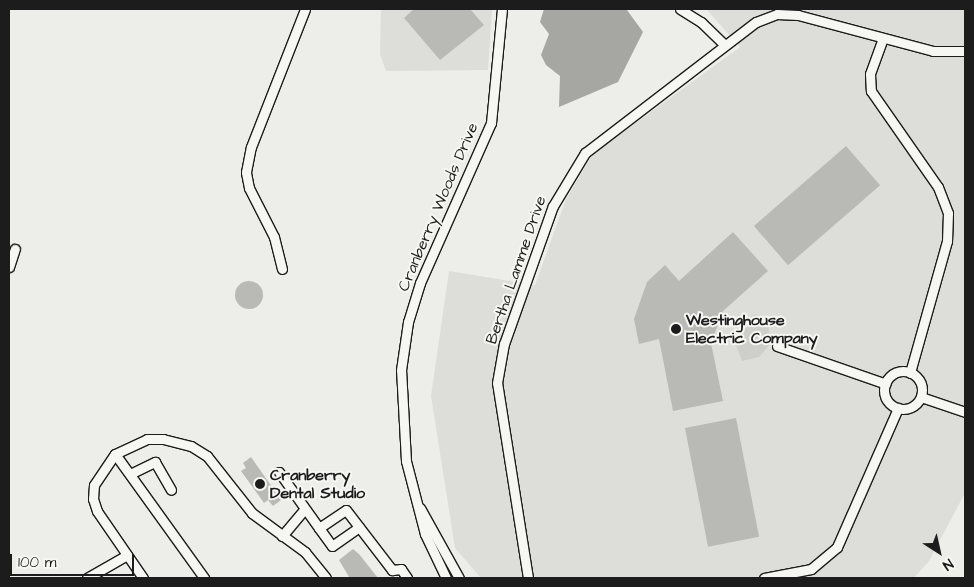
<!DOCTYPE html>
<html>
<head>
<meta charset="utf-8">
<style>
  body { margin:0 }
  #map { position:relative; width:974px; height:587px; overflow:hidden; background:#edede9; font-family:"Architects Daughter",sans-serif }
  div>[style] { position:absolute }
  .built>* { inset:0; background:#ddddda }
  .green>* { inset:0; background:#cececb }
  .water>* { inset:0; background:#a6a6a3 }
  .building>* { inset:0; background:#b9b9b6; transform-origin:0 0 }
  .round { border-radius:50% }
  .roads { filter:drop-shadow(1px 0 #1c1c1c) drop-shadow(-1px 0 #1c1c1c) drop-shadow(0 1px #1c1c1c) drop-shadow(0 -1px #1c1c1c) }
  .minor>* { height:9px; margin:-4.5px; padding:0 4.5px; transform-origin:4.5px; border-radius:4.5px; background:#f6f6f2 }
  .minor>.ring { margin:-4.5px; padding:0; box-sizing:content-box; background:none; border:9px solid #f6f6f2; border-radius:50% }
  .dots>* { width:14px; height:14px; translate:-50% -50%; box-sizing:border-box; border:2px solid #f6f6f2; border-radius:50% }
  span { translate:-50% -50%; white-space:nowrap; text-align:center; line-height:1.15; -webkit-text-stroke:4px #f6f6f2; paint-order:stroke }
  .street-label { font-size:16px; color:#1c1c1c }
  .poi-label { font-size:16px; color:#1c1c1c; font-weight:700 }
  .left { translate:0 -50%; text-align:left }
  .frame { position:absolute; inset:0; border:10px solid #1c1c1c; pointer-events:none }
  .north { position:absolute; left:914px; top:527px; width:50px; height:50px; -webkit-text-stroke:4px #f6f6f2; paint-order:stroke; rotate:145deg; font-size:14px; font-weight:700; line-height:20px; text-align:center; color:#1c1c1c }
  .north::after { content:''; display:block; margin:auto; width:18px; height:22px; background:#1c1c1c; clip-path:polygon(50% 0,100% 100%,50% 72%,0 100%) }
  .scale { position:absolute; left:10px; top:554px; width:124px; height:22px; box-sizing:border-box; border:2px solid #1c1c1c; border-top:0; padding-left:6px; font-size:15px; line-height:18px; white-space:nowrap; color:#1c1c1c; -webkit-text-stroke:4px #f6f6f2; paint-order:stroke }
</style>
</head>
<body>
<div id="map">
  <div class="built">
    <div style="clip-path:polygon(381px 9px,492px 9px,488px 70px,386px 71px,380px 54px)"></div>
    <div style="clip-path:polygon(706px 9px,965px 9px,965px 493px,929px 561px,914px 578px,481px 578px,455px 548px,431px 396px,449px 271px,535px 285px,566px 199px,593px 154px,740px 47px)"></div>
  </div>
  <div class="green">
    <div style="clip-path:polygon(756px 314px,768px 325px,771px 343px,759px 357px,742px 361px,735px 342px,741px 324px)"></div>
  </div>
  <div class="water">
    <div style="clip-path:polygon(544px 9px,627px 10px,643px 32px,618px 82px,559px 107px,560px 76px,546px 65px,541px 55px,549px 34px,540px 22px)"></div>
  </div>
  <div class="building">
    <div style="clip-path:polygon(414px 9px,470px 9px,484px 25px,440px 60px,404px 18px)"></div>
    <div style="left:846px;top:146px;width:52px;height:122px;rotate:49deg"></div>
    <div style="clip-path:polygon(733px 232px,768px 271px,723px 311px,711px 343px,723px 401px,673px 411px,659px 339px,639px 344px,634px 319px,647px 282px,665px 265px,679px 281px)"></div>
    <div class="round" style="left:235px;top:281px;width:28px;height:28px"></div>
    <div style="left:736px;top:418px;width:121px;height:52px;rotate:79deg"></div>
    <div style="clip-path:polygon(251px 457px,281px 500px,273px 506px,268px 500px,264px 503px,241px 471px,246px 468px,243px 463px)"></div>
    <div style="clip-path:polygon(353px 549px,359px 554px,378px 578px,349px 577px,339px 560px)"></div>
  </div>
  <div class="roads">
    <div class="minor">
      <div style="left:680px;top:9px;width:25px;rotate:32deg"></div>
      <div style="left:701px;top:22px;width:33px;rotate:44deg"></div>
      <div style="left:883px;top:38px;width:38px;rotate:110deg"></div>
      <div style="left:870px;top:74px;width:17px;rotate:87deg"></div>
      <div style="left:871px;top:91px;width:117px;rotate:55.1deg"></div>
      <div style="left:938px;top:187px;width:28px;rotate:69deg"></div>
      <div style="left:948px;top:213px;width:28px;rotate:92deg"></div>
      <div style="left:947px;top:241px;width:137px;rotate:105.7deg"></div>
      <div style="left:9px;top:267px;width:19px;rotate:-72deg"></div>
      <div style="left:282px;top:269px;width:33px;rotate:-104deg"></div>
      <div style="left:274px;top:237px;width:55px;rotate:-117deg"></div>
      <div style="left:249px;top:188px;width:16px;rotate:-101deg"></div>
      <div style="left:246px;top:172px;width:25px;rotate:-79deg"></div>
      <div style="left:251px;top:147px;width:148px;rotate:-68.6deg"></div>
      <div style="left:777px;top:346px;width:115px;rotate:19.2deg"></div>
      <div class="ring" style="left:884px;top:371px;width:29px;height:29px"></div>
      <div style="left:921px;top:397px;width:46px;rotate:18.8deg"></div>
      <div style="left:115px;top:454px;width:153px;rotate:54.3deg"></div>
      <div style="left:279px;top:472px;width:69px;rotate:54.5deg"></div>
      <div style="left:319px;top:528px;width:32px;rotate:-34deg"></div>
      <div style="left:346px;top:510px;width:76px;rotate:52.5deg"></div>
      <div style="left:392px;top:570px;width:9px;rotate:-6deg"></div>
      <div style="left:401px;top:569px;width:11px;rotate:56deg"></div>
      <div style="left:130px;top:474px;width:28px;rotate:-26deg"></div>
      <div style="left:155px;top:462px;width:32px;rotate:60deg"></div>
      <div style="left:420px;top:508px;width:80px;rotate:60.9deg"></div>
      <div style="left:319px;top:528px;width:22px;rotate:54deg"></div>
      <div style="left:332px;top:546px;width:33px;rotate:-35deg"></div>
      <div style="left:282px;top:536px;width:35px;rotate:-50deg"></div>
      <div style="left:87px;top:578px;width:46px;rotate:-29.9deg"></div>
      <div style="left:143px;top:578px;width:81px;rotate:-124.5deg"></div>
      <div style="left:97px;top:511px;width:13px;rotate:-108deg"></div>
      <div style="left:93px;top:499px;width:14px;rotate:-86deg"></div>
      <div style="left:94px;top:485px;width:37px;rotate:-56deg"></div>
      <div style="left:115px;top:454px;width:35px;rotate:-25deg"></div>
      <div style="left:147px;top:439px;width:16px"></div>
      <div style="left:163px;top:439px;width:29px;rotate:14deg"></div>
      <div style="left:191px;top:446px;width:19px;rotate:32deg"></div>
      <div style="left:207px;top:456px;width:73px;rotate:51.7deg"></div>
      <div style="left:252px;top:513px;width:66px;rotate:36.3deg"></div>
      <div style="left:305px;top:552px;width:33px;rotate:51deg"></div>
      <div style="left:446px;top:578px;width:49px;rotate:-115.5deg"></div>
      <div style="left:425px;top:534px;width:75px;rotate:-104.6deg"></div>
      <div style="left:406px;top:461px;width:91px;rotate:-93.1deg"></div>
      <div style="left:401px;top:370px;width:49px;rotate:-81.7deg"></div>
      <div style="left:408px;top:322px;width:41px;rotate:-72.9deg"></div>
      <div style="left:420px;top:283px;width:175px;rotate:-66.1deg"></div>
      <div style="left:491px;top:123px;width:115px;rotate:-84.5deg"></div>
      <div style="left:528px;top:578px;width:197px;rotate:-99deg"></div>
      <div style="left:497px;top:383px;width:40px;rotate:-80deg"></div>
      <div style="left:504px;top:344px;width:146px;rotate:-70.5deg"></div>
      <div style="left:553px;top:206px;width:62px;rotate:-58.9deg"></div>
      <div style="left:585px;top:153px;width:215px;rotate:-37.5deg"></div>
      <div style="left:756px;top:22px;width:22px;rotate:-21deg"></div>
      <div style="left:777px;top:14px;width:21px;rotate:3deg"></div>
      <div style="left:798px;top:15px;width:140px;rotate:14.9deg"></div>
      <div style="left:933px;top:51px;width:32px"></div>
      <div style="left:764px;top:578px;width:48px;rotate:-10.8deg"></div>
      <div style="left:811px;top:569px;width:34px;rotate:-40deg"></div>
      <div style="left:837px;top:547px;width:152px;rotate:-66.3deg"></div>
    </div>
  </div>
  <div class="dots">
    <div style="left:676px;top:329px;background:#1c1c1c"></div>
    <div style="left:260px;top:484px;background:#1c1c1c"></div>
  </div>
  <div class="street-label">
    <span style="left:438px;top:207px;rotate:-67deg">Cranberry Woods Drive</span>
    <span style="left:516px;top:270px;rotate:-71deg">Bertha Lamme Drive</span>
  </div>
  <div class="poi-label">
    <span class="left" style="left:686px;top:329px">Westinghouse<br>Electric Company</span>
    <span class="left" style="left:270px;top:484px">Cranberry<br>Dental Studio</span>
  </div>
  <div class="frame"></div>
  <div class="north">N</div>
  <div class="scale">100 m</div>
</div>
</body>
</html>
